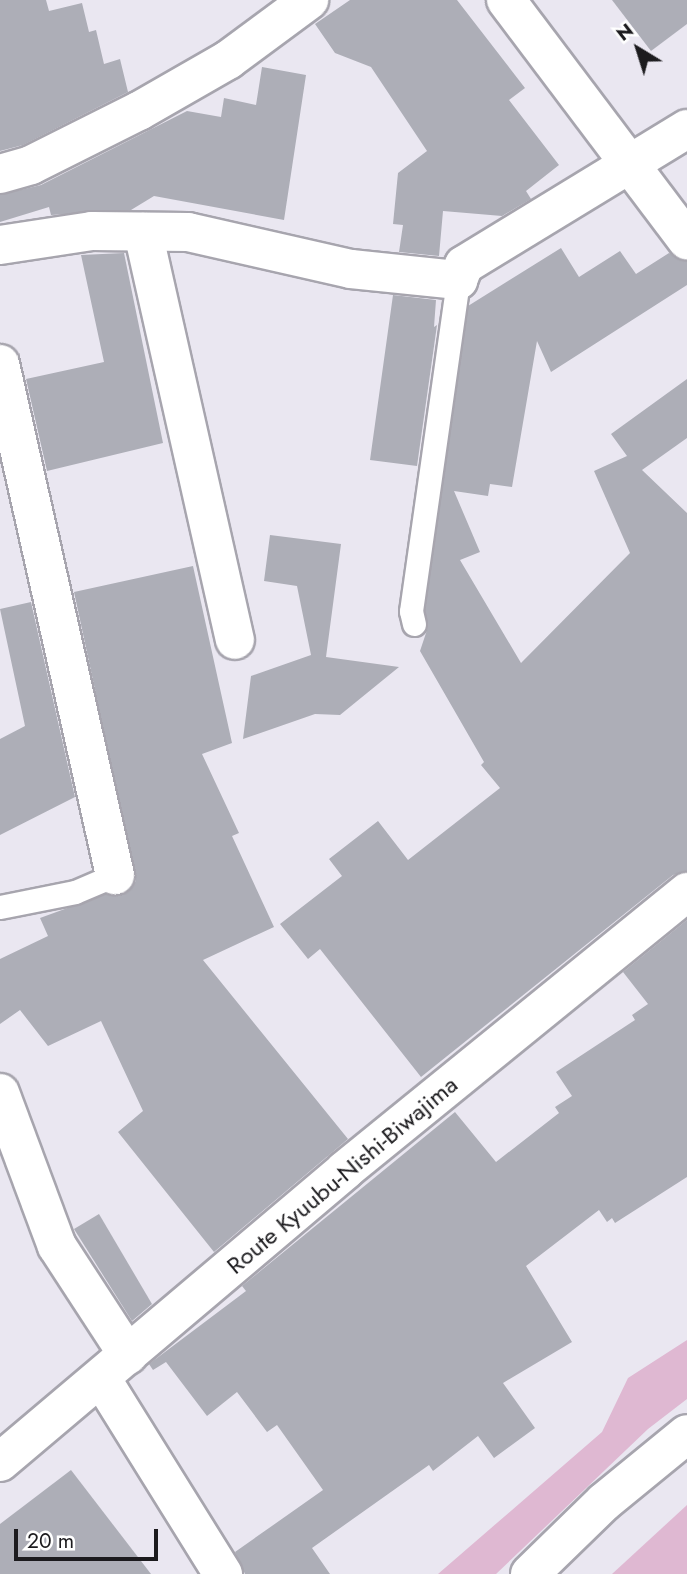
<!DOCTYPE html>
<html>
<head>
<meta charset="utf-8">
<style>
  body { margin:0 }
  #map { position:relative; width:687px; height:1574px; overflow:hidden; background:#eae7f1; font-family:Jost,sans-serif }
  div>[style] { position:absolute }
  .green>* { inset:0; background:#dfb8d2 }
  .building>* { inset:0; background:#adaeb7 }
  .roads { filter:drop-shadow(2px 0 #a7a5ae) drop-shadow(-2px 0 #a7a5ae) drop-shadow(0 2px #a7a5ae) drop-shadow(0 -2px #a7a5ae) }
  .service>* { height:23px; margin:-11.5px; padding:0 11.5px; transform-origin:11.5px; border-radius:11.5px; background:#fff }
  .minor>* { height:38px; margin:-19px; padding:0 19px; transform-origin:19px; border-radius:19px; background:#fff }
  .tertiary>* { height:38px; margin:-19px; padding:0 19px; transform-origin:19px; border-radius:19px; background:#fff }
  .secondary>* { height:38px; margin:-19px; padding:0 19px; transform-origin:19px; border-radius:19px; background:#fff }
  span { translate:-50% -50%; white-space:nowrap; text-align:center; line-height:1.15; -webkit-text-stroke:6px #fff; paint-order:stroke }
  .street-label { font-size:24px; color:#1c1b1e }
  .north { position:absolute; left:603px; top:14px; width:70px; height:70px; -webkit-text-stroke:5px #fff; paint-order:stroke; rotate:322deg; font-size:19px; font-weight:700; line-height:28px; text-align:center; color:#1c1b1e }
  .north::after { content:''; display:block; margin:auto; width:24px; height:32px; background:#1c1b1e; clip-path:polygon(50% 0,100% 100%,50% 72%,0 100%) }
  .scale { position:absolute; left:14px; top:1529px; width:144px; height:32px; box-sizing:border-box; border:4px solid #1c1b1e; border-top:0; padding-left:9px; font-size:21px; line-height:24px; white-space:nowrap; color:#1c1b1e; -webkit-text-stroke:5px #fff; paint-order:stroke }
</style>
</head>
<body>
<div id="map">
  <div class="green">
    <div style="clip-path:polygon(687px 1340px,687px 1399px,648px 1429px,496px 1574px,438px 1574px,602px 1432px,628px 1378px)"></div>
    <div style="clip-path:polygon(687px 1505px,687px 1574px,612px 1574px)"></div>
  </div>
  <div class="building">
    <div style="clip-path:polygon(0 0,46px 0,49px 11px,82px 3px,89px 32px,96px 30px,104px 64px,120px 59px,128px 92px,23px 145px,0 151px)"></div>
    <div style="clip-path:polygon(350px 0,457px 0,525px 88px,509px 100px,559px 165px,526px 191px,531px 199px,502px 216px,443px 211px,439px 256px,399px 252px,403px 225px,393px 224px,398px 173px,427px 151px,371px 67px,335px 53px,315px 24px)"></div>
    <div style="clip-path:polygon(612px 0,687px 0,687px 24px,651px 51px)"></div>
    <div style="clip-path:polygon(262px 67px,306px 75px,284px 220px,154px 196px,131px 210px,51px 215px,49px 207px,0 222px,0 195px,41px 185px,187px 111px,221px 117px,224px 98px,256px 105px)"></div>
    <div style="clip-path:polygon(561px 248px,579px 277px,620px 251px,636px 274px,669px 253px,687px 261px,687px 285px,551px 372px,537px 341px,512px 487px,490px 484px,488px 496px,454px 491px,480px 552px,460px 560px,521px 663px,630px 553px,594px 471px,627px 456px,611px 434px,687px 379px,687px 438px,642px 470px,687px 513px,687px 871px,673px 875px,421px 1077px,320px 949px,308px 959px,280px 924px,342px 876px,329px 859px,378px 821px,408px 860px,500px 788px,481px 765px,484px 762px,420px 651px,428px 627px,425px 610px,468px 306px)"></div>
    <div style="clip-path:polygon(124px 253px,163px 443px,47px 471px,26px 379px,104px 362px,81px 255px)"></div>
    <div style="clip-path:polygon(393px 295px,436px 300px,434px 327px,437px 325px,417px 466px,370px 460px)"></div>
    <div style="clip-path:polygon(270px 535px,341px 544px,326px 657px,399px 667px,340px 715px,315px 714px,243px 739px,251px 676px,311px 655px,297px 586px,264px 581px)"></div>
    <div style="clip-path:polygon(193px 566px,232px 743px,202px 754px,239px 833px,232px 836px,274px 927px,203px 960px,348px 1139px,214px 1252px,118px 1132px,143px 1111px,101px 1021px,48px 1046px,20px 1010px,0 1024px,0 959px,48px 936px,40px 918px,106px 894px,120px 896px,136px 881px,74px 592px)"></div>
    <div style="clip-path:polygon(31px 602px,75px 797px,0 835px,0 739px,25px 726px,0 609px)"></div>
    <div style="clip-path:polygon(687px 920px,687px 1177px,615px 1223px,612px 1218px,607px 1222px,599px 1210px,526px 1266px,572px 1342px,503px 1383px,535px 1428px,494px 1458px,478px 1436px,433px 1471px,429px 1465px,312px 1548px,330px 1574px,245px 1574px,235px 1552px,323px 1490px,277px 1425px,267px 1432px,237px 1392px,207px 1416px,166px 1362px,153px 1370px,149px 1364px,246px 1291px,242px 1286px,455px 1112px,496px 1162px,559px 1113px,555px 1107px,572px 1096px,556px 1072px,635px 1020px,632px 1015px,648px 1004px,623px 972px)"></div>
    <div style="clip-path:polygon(99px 1214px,152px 1304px,132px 1321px,74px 1229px)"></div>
    <div style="clip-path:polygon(71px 1470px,151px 1574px,0 1574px,0 1524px)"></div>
  </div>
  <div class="roads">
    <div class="service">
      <div style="left:414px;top:624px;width:13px;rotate:-103deg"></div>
      <div style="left:411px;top:611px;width:334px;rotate:-81.9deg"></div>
      <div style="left:0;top:907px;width:76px;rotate:-11.3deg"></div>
      <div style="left:75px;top:892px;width:43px;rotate:-23deg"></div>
    </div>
    <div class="minor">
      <div style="left:506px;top:0;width:301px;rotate:53deg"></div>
      <div style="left:0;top:174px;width:32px;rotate:-16deg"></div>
      <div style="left:31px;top:165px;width:121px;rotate:-26.6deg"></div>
      <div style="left:139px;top:111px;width:103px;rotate:-29.8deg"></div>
      <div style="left:228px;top:60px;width:101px;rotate:-36.5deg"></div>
      <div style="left:143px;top:232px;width:418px;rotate:77.3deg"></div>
      <div style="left:0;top:245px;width:93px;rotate:-8.7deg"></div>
      <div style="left:92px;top:231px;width:96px;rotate:0.6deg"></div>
      <div style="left:188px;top:232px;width:167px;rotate:12.8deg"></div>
      <div style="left:351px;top:269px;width:108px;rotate:5.9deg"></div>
      <div style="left:458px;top:280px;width:16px;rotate:-68deg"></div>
      <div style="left:464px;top:265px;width:261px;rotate:-31.4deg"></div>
      <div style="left:0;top:364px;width:524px;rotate:77.32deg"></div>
      <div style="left:0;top:1093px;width:163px;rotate:69.6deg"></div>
      <div style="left:57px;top:1246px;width:130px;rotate:56.9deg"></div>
      <div style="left:101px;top:1378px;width:231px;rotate:58.1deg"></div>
    </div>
    <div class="tertiary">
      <div style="left:530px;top:1574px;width:103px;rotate:-44.2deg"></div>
      <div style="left:604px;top:1502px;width:107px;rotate:-39.3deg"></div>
    </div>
    <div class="secondary">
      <div style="left:0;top:1462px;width:452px;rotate:-40.2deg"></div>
      <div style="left:345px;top:1170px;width:441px;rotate:-39.1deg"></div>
    </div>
  </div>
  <div class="street-label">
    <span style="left:342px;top:1175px;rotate:-40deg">Route Kyuubu-Nishi-Biwajima</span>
  </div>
  <div class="north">N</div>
  <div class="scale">20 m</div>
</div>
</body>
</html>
